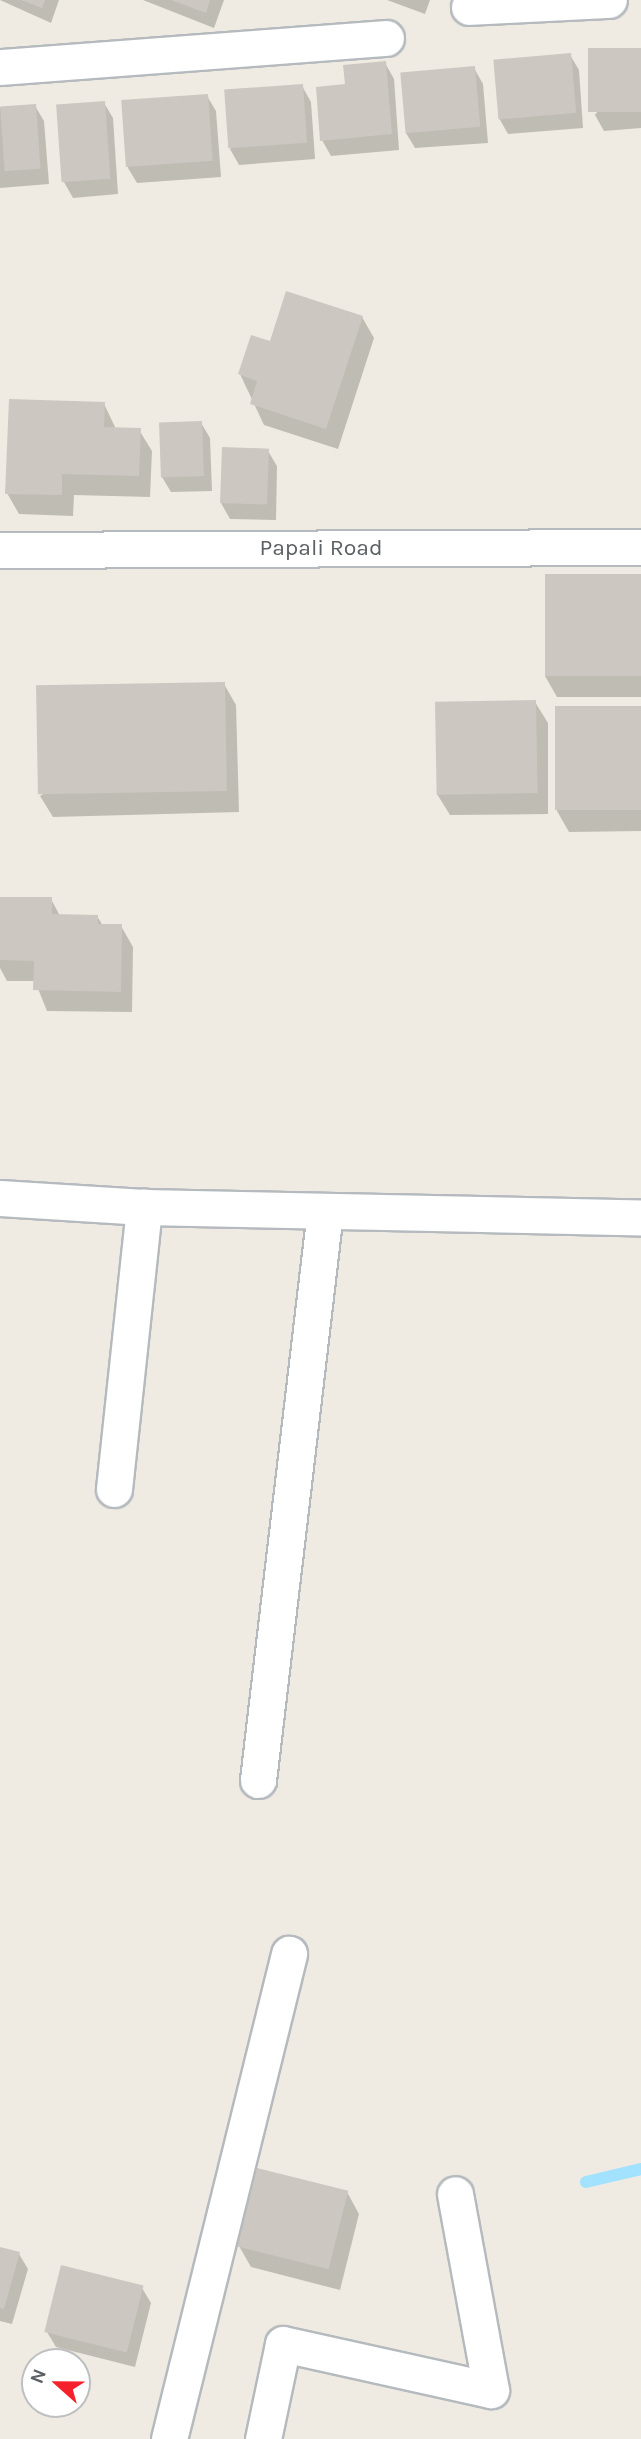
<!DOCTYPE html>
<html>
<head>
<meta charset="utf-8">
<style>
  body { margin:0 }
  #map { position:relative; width:641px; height:2439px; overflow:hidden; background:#efebe2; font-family:Karla,sans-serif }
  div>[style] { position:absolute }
  .shadow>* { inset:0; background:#0003 }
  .stream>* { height:12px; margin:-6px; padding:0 6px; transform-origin:6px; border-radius:6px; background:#a2e2ff }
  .building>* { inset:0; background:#ccc7c1; transform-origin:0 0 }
  .roads { filter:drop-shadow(2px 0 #b5babe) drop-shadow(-2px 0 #b5babe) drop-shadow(0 2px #b5babe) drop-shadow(0 -2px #b5babe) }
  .minor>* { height:35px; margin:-17.5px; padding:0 17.5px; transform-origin:17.5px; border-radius:17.5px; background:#fff }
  span { translate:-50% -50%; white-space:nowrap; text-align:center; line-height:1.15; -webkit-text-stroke:5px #fff; paint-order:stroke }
  .street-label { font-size:23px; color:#5b6064 }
  .north { position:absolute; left:21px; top:2348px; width:70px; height:70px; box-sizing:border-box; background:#fff; border:2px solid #bdbfc1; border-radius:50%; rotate:291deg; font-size:19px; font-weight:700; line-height:28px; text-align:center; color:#5b6064 }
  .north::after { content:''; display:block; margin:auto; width:24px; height:32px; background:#f5222b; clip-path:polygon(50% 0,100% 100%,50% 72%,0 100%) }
</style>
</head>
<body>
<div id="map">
  <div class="shadow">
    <div style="clip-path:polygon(0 0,59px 0,51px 23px)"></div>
    <div style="clip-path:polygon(143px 0,224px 0,214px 28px)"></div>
    <div style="clip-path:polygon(387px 0,430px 0,425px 14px)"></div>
    <div style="clip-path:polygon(641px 50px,641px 128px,604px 131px,595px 115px)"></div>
    <div style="clip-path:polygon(570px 55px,579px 70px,583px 128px,508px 134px,499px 118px)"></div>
    <div style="clip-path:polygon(385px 63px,394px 79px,399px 150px,331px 156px,322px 140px,347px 86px)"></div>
    <div style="clip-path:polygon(474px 68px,483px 84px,488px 143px,415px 148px,406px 133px)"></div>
    <div style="clip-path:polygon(302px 86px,311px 102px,315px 159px,239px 165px,230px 149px)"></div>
    <div style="clip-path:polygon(207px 96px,216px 111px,221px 177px,137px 183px,128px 168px,123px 103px)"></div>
    <div style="clip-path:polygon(104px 103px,113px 118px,118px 194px,73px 198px,64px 182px)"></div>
    <div style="clip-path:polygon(35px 106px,44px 121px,49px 184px,0 188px,0 108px)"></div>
    <div style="clip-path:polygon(362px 317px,374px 338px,338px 449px,264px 425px,240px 374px,271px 344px)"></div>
    <div style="clip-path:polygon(104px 404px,116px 429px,139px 430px,152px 451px,150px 497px,74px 495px,73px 516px,19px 514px,7px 493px)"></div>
    <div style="clip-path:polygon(201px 423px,210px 438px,212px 491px,171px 492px,162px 477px)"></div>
    <div style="clip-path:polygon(268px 451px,277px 466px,276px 520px,230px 519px,221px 503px)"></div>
    <div style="clip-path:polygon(641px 576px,641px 697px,557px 697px,545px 676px)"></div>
    <div style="clip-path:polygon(224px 684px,236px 705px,239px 812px,53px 817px,40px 796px)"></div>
    <div style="clip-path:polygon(535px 702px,548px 723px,548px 814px,450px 815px,437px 794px)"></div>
    <div style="clip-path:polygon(641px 708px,641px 831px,569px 832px,557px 811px,557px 709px)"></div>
    <div style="clip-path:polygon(0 898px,51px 899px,60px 916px,97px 916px,103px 926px,121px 926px,133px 947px,132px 1012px,47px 1011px,35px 981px,7px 981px,0 968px)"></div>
    <div style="clip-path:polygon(347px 2192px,359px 2214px,340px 2290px,251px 2267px,239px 2246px)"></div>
    <div style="clip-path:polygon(0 2249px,19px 2254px,28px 2269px,12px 2324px,0 2321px)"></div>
    <div style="clip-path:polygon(142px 2288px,151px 2303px,135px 2367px,56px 2347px,47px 2332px)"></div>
  </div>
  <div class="stream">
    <div style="left:586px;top:2182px;width:57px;rotate:-13.3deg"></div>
  </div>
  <div class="building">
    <div style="clip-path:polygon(21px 0,45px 0,42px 8px)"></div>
    <div style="clip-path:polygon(171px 0,210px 0,206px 13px)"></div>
    <div style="left:641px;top:48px;width:64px;height:53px;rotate:90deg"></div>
    <div style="left:571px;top:53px;width:60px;height:78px;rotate:85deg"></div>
    <div style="clip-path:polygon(386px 61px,392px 134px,320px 141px,316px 87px,345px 84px,343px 65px)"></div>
    <div style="left:475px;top:66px;width:61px;height:75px;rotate:85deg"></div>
    <div style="left:303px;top:84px;width:59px;height:79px;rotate:86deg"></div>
    <div style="left:208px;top:94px;width:67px;height:87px;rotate:86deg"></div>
    <div style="left:105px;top:101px;width:78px;height:49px;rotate:86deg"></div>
    <div style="left:36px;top:104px;width:65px;height:36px;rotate:86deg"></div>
    <div style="clip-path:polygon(286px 291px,363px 316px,326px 429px,250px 404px,257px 381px,238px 374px,251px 335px,270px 341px)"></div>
    <div style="clip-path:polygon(9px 399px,105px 402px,104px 427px,141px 428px,139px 476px,62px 474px,62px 495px,5px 494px)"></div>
    <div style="left:202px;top:421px;width:55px;height:43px;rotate:88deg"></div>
    <div style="left:222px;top:447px;width:47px;height:56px;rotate:2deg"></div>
    <div style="left:545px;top:574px;width:96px;height:102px"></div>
    <div style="left:225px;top:682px;width:109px;height:189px;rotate:89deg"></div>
    <div style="left:536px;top:700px;width:93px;height:101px;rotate:89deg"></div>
    <div style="left:641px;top:706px;width:104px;height:86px;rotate:90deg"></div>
    <div style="clip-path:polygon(0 897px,52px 897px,52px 914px,98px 915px,98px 924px,122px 924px,121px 992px,33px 990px,34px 961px,0 960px)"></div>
    <div style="left:257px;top:2168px;width:94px;height:81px;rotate:14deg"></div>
    <div style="clip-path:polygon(0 2247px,20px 2252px,4px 2309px,0 2308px)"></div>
    <div style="left:61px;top:2265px;width:85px;height:69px;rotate:14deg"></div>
  </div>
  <div class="roads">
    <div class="minor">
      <div style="left:469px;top:7px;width:140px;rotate:-2.9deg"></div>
      <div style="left:0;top:67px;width:387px;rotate:-4.3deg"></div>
      <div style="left:0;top:550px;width:641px;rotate:-0.27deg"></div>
      <div style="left:0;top:1198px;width:144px;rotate:3.6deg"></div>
      <div style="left:144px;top:1207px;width:497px;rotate:1.2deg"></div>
      <div style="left:114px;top:1489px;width:284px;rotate:-83.9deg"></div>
      <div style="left:258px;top:1780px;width:573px;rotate:-83.28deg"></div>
      <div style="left:169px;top:2439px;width:500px;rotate:-76.1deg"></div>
      <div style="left:263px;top:2439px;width:97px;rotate:-78.1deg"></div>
      <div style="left:283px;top:2344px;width:213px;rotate:12.5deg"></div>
      <div style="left:491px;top:2390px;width:199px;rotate:-100.4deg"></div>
    </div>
  </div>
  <div class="street-label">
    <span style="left:321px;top:548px">Papali Road</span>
  </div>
  <div class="north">N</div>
</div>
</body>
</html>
